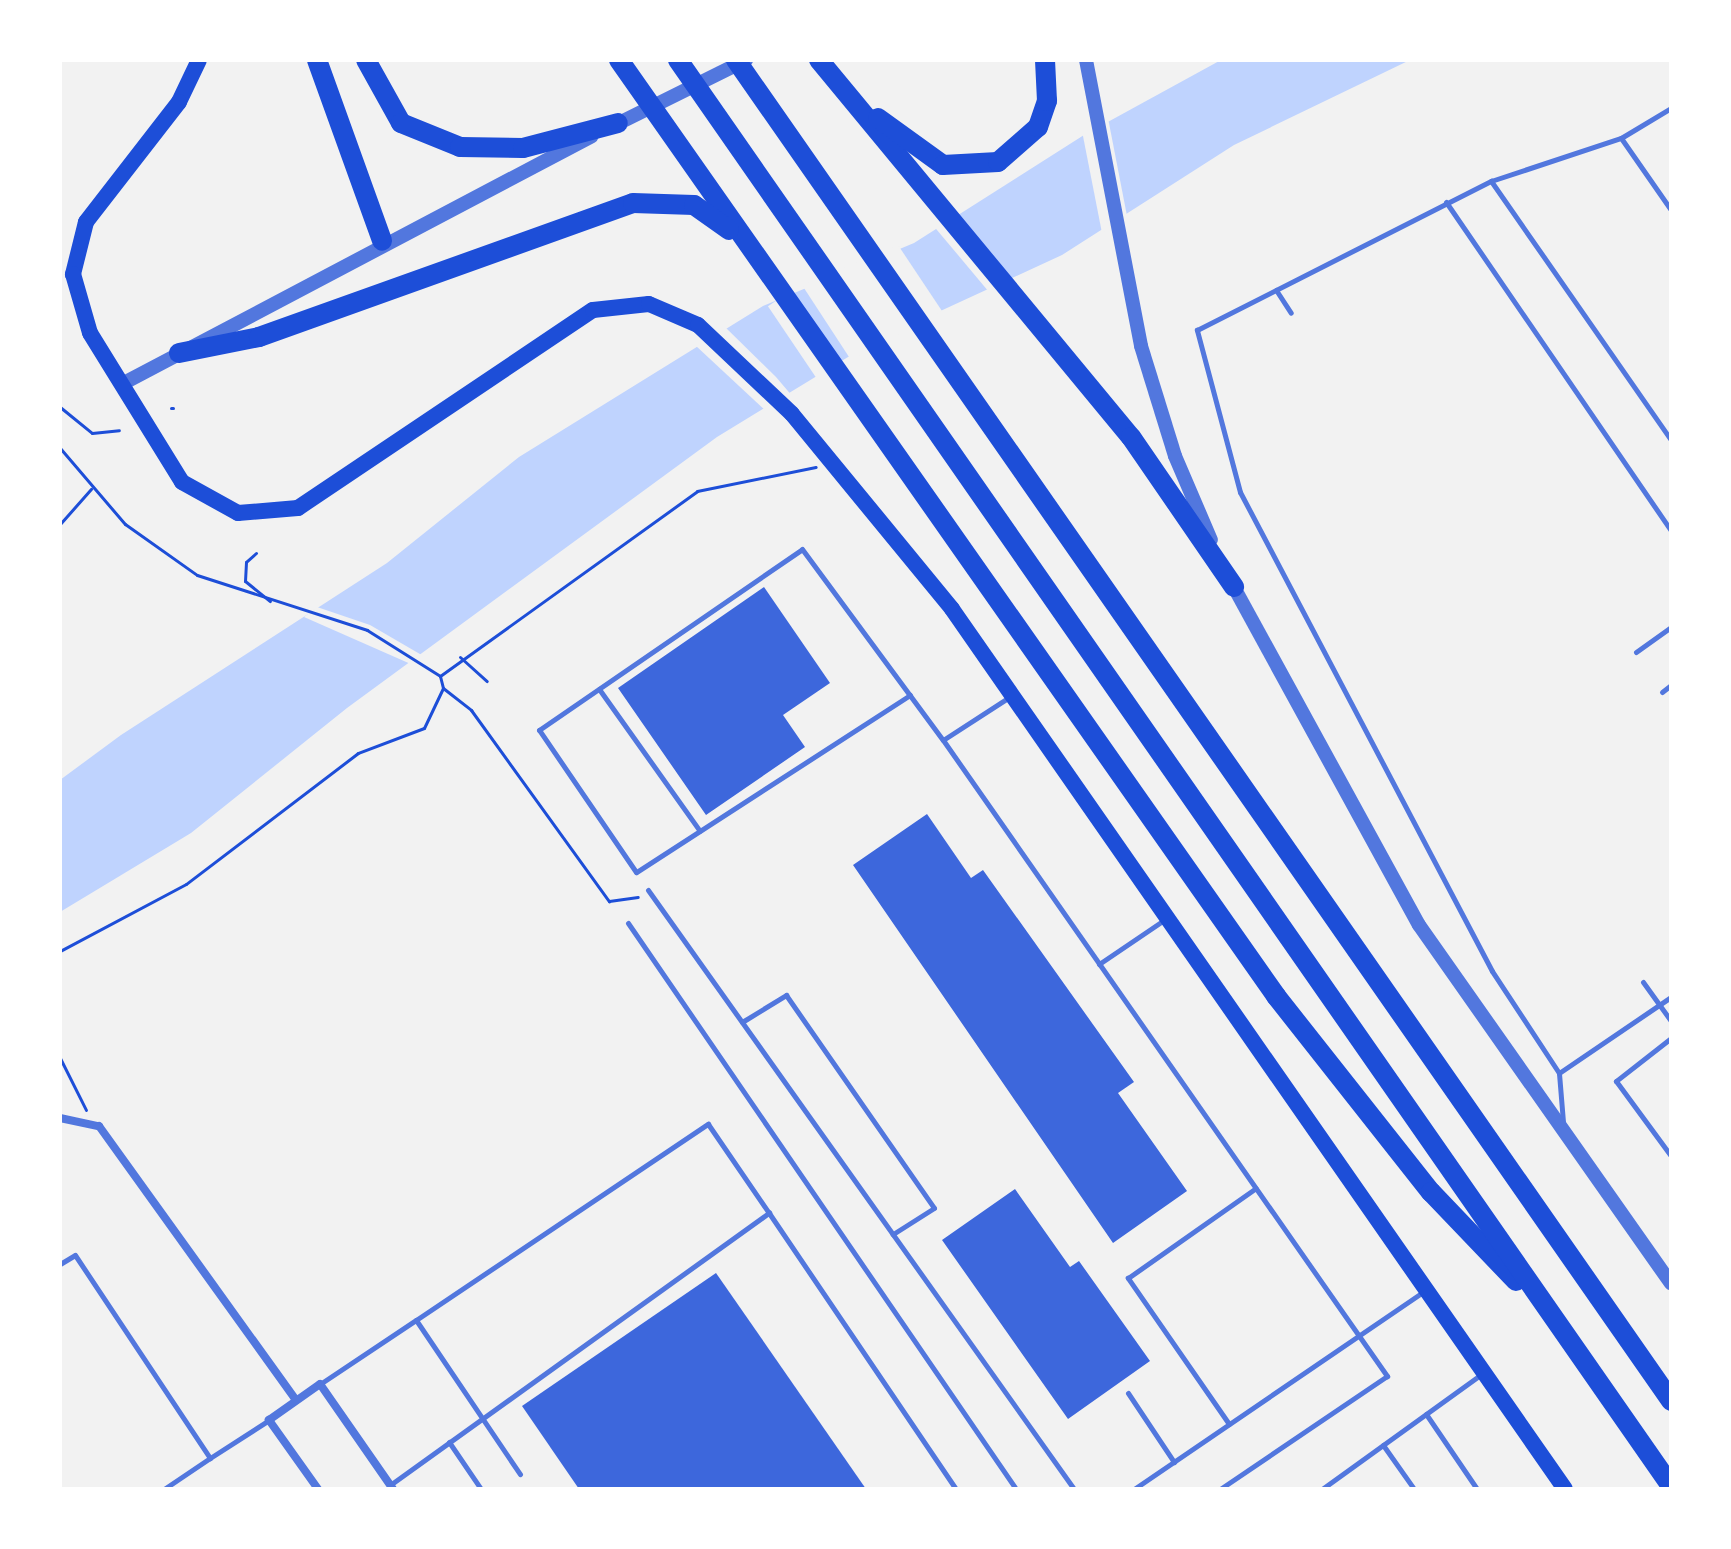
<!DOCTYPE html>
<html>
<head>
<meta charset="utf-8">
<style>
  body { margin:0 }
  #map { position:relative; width:1731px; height:1549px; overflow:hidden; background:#f2f2f2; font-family:"Work Sans",sans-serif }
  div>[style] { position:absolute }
  .water>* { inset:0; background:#bfd3fe }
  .pier>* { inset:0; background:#f2f2f2; transform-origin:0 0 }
  .building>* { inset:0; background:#3d67dc }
  .path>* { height:3px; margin:-1.5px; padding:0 1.5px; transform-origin:1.5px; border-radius:1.5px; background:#1d4ed8 }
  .service>* { height:5px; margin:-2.5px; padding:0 2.5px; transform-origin:2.5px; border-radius:2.5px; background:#5277de }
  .minor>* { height:8px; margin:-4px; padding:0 4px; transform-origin:4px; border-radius:4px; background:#5277de }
  .tertiary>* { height:14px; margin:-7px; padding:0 7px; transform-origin:7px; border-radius:7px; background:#5277de }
  .secondary>* { height:16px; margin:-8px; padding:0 8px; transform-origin:8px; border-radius:8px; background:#1d4ed8 }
  .motorway>* { height:20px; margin:-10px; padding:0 10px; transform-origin:10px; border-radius:10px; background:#1d4ed8 }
  span { translate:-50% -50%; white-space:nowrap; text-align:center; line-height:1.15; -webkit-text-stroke:6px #fff; paint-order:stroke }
  .frame { position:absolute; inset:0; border:62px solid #fff; pointer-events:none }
</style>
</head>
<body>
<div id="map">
  <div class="water">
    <div style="clip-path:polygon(1221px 60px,1410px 60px,1234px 145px,1062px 255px,871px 343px,717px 437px,347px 708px,191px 833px,60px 912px,60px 780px,121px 735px,387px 563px,519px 457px,763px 306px,914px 243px,1084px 135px)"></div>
  </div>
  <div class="pier">
    <div style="clip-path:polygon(1108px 118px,1127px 216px,1102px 233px,1082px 131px)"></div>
    <div style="left:955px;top:211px;width:90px;height:26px;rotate:50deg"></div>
    <div style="clip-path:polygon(898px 245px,942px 311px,851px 360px,802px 285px)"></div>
    <div style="left:792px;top:290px;width:92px;height:29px;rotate:56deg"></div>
    <div style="clip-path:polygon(724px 326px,776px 377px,793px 397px,767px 412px,695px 345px)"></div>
    <div style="clip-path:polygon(317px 607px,370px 625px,425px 657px,413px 665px,304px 617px)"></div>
  </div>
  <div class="building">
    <div style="clip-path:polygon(764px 587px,830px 683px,783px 715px,805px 747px,706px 815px,618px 688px)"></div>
    <div style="clip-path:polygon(927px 814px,971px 878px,983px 870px,1134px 1082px,1118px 1093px,1187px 1191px,1113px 1243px,853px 865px)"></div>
    <div style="clip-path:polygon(1015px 1189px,1070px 1267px,1079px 1261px,1150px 1361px,1068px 1419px,942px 1240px)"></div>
    <div style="clip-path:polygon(716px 1273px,866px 1489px,579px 1489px,522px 1406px)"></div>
  </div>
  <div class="path">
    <div style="left:60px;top:407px;width:41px;rotate:39.1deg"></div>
    <div style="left:92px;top:433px;width:27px;rotate:-6deg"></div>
    <div style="left:171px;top:408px;width:2px"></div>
    <div style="left:60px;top:448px;width:100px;rotate:49.5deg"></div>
    <div style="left:125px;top:524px;width:88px;rotate:35.3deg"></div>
    <div style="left:197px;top:575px;width:179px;rotate:17.9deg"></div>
    <div style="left:367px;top:630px;width:86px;rotate:32.2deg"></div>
    <div style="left:440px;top:676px;width:12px;rotate:76deg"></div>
    <div style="left:443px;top:688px;width:44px;rotate:115.4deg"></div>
    <div style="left:424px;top:728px;width:71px;rotate:159.3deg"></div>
    <div style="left:358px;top:753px;width:216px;rotate:142.7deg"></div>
    <div style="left:186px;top:884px;width:143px;rotate:152deg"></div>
    <div style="left:60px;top:524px;width:47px;rotate:-48.5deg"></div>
    <div style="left:256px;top:553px;width:13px;rotate:138deg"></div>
    <div style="left:246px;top:562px;width:19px;rotate:93deg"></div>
    <div style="left:245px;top:581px;width:32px;rotate:39deg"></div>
    <div style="left:460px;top:657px;width:36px;rotate:42deg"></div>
    <div style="left:440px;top:676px;width:317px;rotate:-35.7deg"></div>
    <div style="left:697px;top:491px;width:121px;rotate:-11.4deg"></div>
    <div style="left:443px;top:688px;width:36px;rotate:38deg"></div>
    <div style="left:471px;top:710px;width:236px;rotate:54.2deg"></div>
    <div style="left:609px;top:901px;width:29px;rotate:-8deg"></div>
    <div style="left:60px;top:1058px;width:58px;rotate:63.4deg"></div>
  </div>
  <div class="service">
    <div style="left:1621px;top:138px;width:88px;rotate:55.2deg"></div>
    <div style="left:1491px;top:181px;width:315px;rotate:55.2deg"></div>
    <div style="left:1446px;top:202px;width:398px;rotate:55.6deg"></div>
    <div style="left:1276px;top:290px;width:27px;rotate:57deg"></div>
    <div style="left:1636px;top:652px;width:43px;rotate:-35.5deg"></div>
    <div style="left:599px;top:689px;width:174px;rotate:54.6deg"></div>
    <div style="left:1662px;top:692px;width:11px;rotate:-38deg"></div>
    <div style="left:910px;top:695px;width:326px;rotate:147.1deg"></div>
    <div style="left:636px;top:872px;width:172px;rotate:-124.3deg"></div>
    <div style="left:539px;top:730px;width:319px;rotate:-34.5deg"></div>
    <div style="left:802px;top:549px;width:237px;rotate:53.6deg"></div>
    <div style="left:943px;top:740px;width:776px;rotate:55.08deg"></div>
    <div style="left:1387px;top:1376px;width:202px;rotate:145.9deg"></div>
    <div style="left:943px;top:740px;width:77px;rotate:-32.9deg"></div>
    <div style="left:648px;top:890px;width:735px;rotate:54.58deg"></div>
    <div style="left:628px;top:923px;width:686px;rotate:55.57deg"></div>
    <div style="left:1099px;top:964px;width:78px;rotate:-34.1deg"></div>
    <div style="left:1643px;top:982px;width:48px;rotate:54.3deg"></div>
    <div style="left:742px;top:1022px;width:52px;rotate:-31.5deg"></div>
    <div style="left:786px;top:995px;width:259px;rotate:55.2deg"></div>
    <div style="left:934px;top:1208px;width:49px;rotate:147.6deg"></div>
    <div style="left:1671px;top:1038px;width:70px;rotate:142deg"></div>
    <div style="left:1616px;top:1081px;width:93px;rotate:53.7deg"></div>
    <div style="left:1559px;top:1073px;width:135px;rotate:-34.2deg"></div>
    <div style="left:1563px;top:1122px;width:49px;rotate:-94.7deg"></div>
    <div style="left:1559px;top:1073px;width:122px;rotate:-123.3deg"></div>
    <div style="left:1492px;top:971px;width:541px;rotate:-117.75deg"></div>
    <div style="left:1240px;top:492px;width:168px;rotate:-104.9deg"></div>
    <div style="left:1197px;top:330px;width:330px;rotate:-26.9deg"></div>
    <div style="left:1491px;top:181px;width:137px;rotate:-18.3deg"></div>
    <div style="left:1621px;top:138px;width:58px;rotate:-31deg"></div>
    <div style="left:60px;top:1264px;width:17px;rotate:-31deg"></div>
    <div style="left:75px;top:1255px;width:244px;rotate:56.4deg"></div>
    <div style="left:210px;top:1458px;width:70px;rotate:-32.8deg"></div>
    <div style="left:416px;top:1320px;width:352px;rotate:-33.9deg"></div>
    <div style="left:708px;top:1124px;width:108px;rotate:55.6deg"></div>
    <div style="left:320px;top:1384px;width:115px;rotate:-33.7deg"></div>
    <div style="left:416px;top:1320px;width:186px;rotate:56deg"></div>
    <div style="left:1128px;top:1393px;width:83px;rotate:56.3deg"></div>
    <div style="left:1426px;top:1414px;width:91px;rotate:55.8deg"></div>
    <div style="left:1229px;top:1424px;width:178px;rotate:-124.7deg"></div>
    <div style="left:1128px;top:1278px;width:156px;rotate:-35.1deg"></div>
    <div style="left:449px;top:1442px;width:57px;rotate:55.8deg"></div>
    <div style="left:1383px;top:1445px;width:54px;rotate:54.8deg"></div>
    <div style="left:390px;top:1485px;width:467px;rotate:-35.7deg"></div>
    <div style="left:769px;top:1213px;width:333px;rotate:55.9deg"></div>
    <div style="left:164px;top:1489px;width:55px;rotate:-34deg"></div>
    <div style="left:534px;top:1489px;width:1px"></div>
    <div style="left:1134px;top:1489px;width:351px;rotate:-34.3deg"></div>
    <div style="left:1322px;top:1489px;width:195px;rotate:-35.8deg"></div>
  </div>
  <div class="minor">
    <div style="left:60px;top:1118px;width:40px;rotate:12deg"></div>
    <div style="left:99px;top:1126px;width:337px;rotate:54.3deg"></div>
    <div style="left:318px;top:1489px;width:85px;rotate:-125.4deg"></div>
    <div style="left:269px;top:1420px;width:62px;rotate:-35.2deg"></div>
    <div style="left:320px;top:1384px;width:128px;rotate:55.2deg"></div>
  </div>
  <div class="tertiary">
    <div style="left:1086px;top:60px;width:291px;rotate:79.1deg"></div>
    <div style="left:1141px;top:346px;width:115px;rotate:72.8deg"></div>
    <div style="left:1175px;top:456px;width:91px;rotate:66.8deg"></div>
    <div style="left:611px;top:127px;width:151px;rotate:-26.4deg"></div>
    <div style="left:122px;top:384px;width:531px;rotate:-27.82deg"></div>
    <div style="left:1230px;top:580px;width:393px;rotate:61.3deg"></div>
    <div style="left:1419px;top:925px;width:438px;rotate:54.9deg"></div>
  </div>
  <div class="secondary">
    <div style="left:199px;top:60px;width:47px;rotate:115.5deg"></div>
    <div style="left:179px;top:102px;width:152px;rotate:127.8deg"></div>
    <div style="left:86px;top:222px;width:54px;rotate:104deg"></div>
    <div style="left:73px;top:274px;width:61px;rotate:73.9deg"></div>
    <div style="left:90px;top:333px;width:175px;rotate:58.3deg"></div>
    <div style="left:182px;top:482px;width:64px;rotate:29deg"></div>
    <div style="left:238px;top:513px;width:60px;rotate:-4.8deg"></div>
    <div style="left:298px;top:508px;width:355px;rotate:-33.9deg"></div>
    <div style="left:593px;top:310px;width:56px;rotate:-6.1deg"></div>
    <div style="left:649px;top:304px;width:53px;rotate:23.2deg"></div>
    <div style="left:698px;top:325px;width:129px;rotate:43.4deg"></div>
    <div style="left:792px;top:414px;width:252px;rotate:50.6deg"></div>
    <div style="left:952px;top:609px;width:1072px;rotate:55.14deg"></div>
  </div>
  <div class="motorway">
    <div style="left:317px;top:60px;width:192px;rotate:70.2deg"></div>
    <div style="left:366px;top:60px;width:72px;rotate:60.9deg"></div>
    <div style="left:401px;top:123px;width:64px;rotate:22.1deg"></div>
    <div style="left:460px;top:147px;width:63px;rotate:0.9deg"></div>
    <div style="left:523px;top:148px;width:98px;rotate:-14.7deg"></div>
    <div style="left:619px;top:60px;width:1144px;rotate:54.93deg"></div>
    <div style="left:1276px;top:996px;width:250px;rotate:51.7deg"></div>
    <div style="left:1431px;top:1192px;width:123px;rotate:46.3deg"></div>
    <div style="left:678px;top:60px;width:1738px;rotate:55.15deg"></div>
    <div style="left:736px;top:60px;width:1635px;rotate:55.11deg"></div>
    <div style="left:819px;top:60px;width:489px;rotate:50.4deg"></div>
    <div style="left:1131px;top:437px;width:182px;rotate:55.5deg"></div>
    <div style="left:878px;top:118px;width:80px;rotate:35.9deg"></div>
    <div style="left:943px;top:165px;width:55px;rotate:-3.1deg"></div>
    <div style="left:998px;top:162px;width:53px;rotate:-41.2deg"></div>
    <div style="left:1038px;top:127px;width:28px;rotate:-71deg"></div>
    <div style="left:1047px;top:101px;width:41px;rotate:-92.8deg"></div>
    <div style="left:179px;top:353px;width:82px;rotate:-11.3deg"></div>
    <div style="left:259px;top:337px;width:397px;rotate:-19.7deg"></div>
    <div style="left:633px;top:203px;width:61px;rotate:1.9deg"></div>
    <div style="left:694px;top:205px;width:43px;rotate:35.5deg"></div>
  </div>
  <div class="frame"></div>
</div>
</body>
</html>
